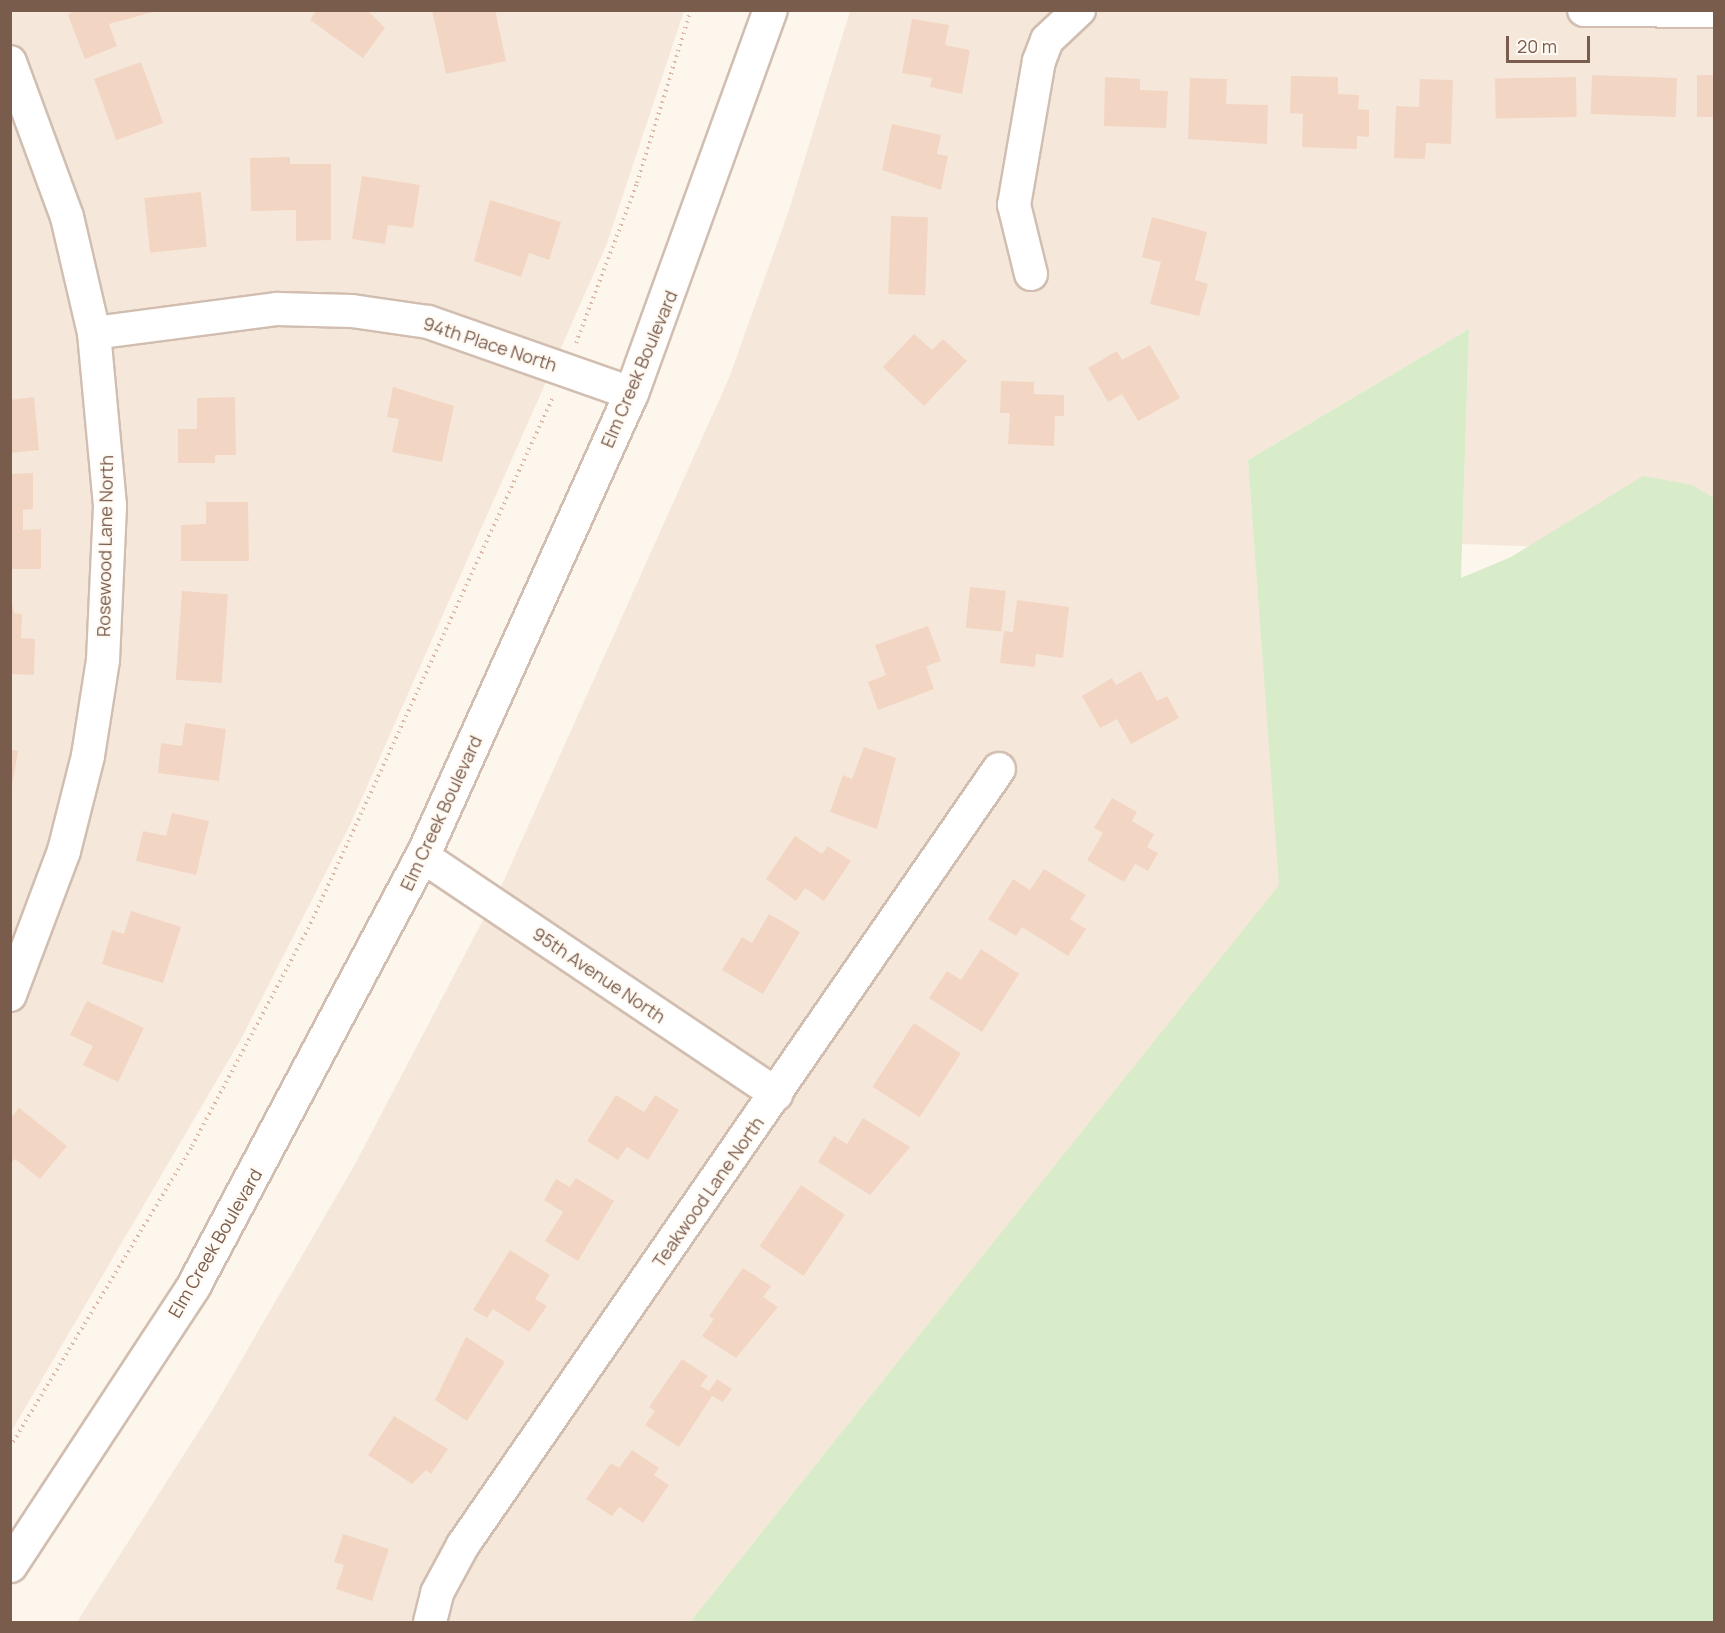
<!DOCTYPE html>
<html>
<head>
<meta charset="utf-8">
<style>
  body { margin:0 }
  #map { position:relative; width:1725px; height:1633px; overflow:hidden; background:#fdf6ec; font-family:Manrope,sans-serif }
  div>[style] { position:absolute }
  .residential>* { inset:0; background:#f5e8da }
  .green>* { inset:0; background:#d8ecc9 }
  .building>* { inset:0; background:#f3d5c3; transform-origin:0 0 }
  .path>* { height:4px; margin-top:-2px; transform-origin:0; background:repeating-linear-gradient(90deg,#d9b8a5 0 1.5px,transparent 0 6px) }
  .roads { filter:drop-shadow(2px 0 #d1beb0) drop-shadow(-2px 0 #d1beb0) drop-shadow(0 2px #d1beb0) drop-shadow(0 -2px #d1beb0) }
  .minor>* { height:32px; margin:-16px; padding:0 16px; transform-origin:16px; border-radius:16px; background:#fff }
  .secondary>* { height:33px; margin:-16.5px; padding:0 16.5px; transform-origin:16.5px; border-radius:16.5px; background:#fff }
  span { translate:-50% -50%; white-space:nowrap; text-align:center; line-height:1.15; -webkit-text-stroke:4.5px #fffaf3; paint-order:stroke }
  .street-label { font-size:18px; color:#7a5c4d }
  .frame { position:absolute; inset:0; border:12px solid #7a5c4d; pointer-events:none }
  .scale { position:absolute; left:1506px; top:36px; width:84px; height:27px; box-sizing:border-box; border:3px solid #7a5c4d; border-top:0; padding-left:8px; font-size:18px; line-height:21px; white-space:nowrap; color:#7a5c4d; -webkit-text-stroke:4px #fffaf3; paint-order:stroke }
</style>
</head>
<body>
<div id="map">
  <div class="residential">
    <div style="clip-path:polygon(11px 11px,684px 11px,606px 246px,350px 825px,241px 1039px,11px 1432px)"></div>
    <div style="clip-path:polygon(850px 11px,1714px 11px,1714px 553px,1462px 544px,1469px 329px,1248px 460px,1280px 885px,690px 1622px,77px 1622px,213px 1409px,354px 1166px,504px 880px,729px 378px,790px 207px)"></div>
  </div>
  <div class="green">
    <div style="clip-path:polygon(1469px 329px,1461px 578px,1511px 557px,1643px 476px,1692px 485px,1714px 498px,1714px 1622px,690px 1622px,1279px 885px,1248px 460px)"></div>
  </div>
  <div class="building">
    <div style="clip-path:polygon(75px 10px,152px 10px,153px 12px,109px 24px,117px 46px,85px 59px,68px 15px)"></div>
    <div style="clip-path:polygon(317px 10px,367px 10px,385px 28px,363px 58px,310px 20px)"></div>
    <div style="clip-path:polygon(432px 10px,495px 10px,506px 61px,446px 74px)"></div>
    <div style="clip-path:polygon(912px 19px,949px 25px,945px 45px,970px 50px,962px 94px,930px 87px,932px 78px,902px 73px)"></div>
    <div style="left:141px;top:62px;width:65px;height:50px;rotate:70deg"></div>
    <div style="left:1592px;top:75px;width:85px;height:39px;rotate:2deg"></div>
    <div style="left:1697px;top:75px;width:17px;height:42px"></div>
    <div style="clip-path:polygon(1291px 76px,1338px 77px,1338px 94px,1359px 95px,1358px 109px,1369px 110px,1369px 137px,1357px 136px,1357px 149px,1302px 147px,1303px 114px,1290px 113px)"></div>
    <div style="clip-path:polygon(1105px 77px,1140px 79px,1140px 90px,1168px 91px,1166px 128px,1104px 126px)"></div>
    <div style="left:1576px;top:77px;width:40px;height:81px;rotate:89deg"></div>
    <div style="clip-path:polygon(1190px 78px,1227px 79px,1226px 104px,1268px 105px,1267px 144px,1188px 139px)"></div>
    <div style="clip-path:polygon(1420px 79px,1453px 80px,1451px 144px,1426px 143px,1425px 159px,1394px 158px,1396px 106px,1419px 107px)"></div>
    <div style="clip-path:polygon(892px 124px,941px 135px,937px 154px,948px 156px,941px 190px,882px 170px)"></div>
    <div style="clip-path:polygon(290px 157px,290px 164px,331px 164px,331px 240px,296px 241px,296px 210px,251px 211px,250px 158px)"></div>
    <div style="clip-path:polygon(362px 176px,420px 185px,413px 228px,388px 225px,385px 244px,352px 239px)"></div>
    <div style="left:201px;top:192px;width:55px;height:57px;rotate:84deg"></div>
    <div style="clip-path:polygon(490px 200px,561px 222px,549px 260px,529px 253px,521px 277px,474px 261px)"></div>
    <div style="left:891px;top:216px;width:37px;height:78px;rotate:2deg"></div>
    <div style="clip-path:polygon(1152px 217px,1207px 232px,1195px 280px,1208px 284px,1199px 316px,1150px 304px,1161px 262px,1142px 257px)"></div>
    <div style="clip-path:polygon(914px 334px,932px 350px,943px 339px,967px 361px,924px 406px,883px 367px)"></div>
    <div style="clip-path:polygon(1150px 345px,1180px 398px,1138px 421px,1122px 394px,1108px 402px,1088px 368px,1117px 351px,1122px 360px)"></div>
    <div style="clip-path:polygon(1001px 381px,1034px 382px,1034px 394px,1064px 395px,1064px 416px,1055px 416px,1054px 446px,1008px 444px,1010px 413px,1000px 413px)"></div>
    <div style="clip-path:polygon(393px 387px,454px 406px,442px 462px,392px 452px,399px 419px,387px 417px)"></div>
    <div style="clip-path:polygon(34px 397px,39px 450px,10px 453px,10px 400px)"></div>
    <div style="clip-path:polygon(235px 397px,236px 455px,215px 455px,215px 463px,178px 463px,178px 429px,197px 429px,197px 398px)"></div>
    <div style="clip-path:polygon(33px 473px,33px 509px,23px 510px,23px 530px,41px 529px,41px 569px,10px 569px,10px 474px)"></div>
    <div style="clip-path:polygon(206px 502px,248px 502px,249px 561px,181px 561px,181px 525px,206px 524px)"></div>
    <div style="left:970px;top:587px;width:36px;height:41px;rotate:6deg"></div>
    <div style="left:182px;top:591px;width:46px;height:89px;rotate:4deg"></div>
    <div style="clip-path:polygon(10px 594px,14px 613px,22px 614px,21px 638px,35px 639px,34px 675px,10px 674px)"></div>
    <div style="clip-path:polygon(1017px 600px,1069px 607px,1063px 658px,1036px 654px,1035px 667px,1000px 663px,1004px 631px,1013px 632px)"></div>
    <div style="clip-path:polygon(928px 626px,941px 661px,926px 666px,934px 689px,878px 710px,868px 682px,886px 675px,875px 645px)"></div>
    <div style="clip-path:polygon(1141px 671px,1157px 701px,1167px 696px,1179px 718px,1131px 744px,1117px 719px,1100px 728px,1082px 696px,1112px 678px,1116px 685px)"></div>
    <div style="clip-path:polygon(185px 723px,226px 729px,219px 781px,158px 773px,161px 743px,182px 746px)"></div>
    <div style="clip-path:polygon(864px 747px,896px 758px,877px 829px,830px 812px,843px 775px,852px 779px)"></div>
    <div style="clip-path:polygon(10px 749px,18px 751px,12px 785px,10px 785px)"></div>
    <div style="clip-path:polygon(1112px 798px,1137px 812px,1132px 821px,1154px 834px,1147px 847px,1158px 853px,1148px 871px,1135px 864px,1124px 882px,1087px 860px,1103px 833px,1094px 828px)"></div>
    <div style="clip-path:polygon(172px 813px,209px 821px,196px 875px,136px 861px,143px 831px,166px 836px)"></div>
    <div style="clip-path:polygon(795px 836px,822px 854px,828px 846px,851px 861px,824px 901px,805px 888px,796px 901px,766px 879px)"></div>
    <div style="clip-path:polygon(1044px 869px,1086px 895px,1070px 919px,1086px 929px,1068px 956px,1022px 927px,1016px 936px,988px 919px,1013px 879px,1030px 890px)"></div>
    <div style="clip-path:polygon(131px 911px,181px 927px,163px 983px,102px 964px,112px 930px,124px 934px)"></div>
    <div style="clip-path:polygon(769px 914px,800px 932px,763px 994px,722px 970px,742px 937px,752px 943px)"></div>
    <div style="clip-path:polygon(981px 949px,1019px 974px,982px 1032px,929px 998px,947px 971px,961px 980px)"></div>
    <div style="clip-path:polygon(87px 1001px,144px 1028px,118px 1082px,83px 1065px,93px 1046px,70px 1035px)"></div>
    <div style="left:914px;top:1023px;width:56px;height:76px;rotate:33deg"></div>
    <div style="clip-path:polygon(616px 1095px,644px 1112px,655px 1095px,679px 1110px,648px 1160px,627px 1147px,618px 1160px,587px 1141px)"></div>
    <div style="clip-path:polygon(19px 1108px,67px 1146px,40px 1179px,15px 1159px,10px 1164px,10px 1119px)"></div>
    <div style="clip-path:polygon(863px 1118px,910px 1147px,870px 1195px,818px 1162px,834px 1136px,847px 1144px)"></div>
    <div style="clip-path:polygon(576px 1178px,614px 1201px,578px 1261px,545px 1241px,563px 1212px,544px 1200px,556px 1179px,570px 1187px)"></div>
    <div style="left:801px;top:1185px;width:53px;height:74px;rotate:34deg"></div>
    <div style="clip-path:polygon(510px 1250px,550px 1275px,535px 1299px,547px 1306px,529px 1332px,493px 1309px,487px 1318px,473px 1310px)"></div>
    <div style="clip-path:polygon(743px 1268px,771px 1286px,763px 1297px,778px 1307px,736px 1358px,702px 1336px,714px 1319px,709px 1316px)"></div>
    <div style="clip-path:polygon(466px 1337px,505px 1362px,467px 1421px,435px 1400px)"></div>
    <div style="clip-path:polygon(682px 1359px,708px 1376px,700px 1386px,709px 1391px,717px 1379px,732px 1389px,723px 1402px,712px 1396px,679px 1447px,645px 1425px,655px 1411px,649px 1407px)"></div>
    <div style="clip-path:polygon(394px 1416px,448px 1449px,431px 1474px,426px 1470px,412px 1484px,368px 1455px)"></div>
    <div style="clip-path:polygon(632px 1450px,659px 1468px,654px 1475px,669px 1485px,643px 1523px,619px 1507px,612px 1516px,586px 1499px,611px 1463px,619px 1468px)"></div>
    <div style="clip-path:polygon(343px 1534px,389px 1549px,372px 1601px,336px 1589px,344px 1565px,334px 1562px)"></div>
  </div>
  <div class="path">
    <div style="left:576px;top:343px;width:171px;rotate:-69.1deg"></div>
    <div style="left:637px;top:183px;width:181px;rotate:-72.7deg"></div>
    <div style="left:10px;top:1447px;width:352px;rotate:-58.8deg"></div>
    <div style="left:192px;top:1146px;width:246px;rotate:-61.9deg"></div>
    <div style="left:308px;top:929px;width:586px;rotate:-65.27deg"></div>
  </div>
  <div class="roads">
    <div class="minor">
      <div style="left:1584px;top:10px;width:130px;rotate:0.4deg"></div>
      <div style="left:10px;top:62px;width:165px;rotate:69.8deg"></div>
      <div style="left:67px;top:217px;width:119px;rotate:76.9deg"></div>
      <div style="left:94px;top:333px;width:174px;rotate:84.7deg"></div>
      <div style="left:110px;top:506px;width:154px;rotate:92.6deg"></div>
      <div style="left:103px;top:660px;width:97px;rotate:98.9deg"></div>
      <div style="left:88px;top:756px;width:98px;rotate:104.2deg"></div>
      <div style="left:64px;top:851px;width:154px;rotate:110.6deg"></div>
      <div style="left:1031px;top:274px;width:71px;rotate:-103.8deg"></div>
      <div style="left:1014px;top:205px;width:146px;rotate:-80.2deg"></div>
      <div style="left:1039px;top:61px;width:22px;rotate:-69deg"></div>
      <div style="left:1047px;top:40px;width:44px;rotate:-43.2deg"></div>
      <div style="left:94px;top:333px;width:185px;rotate:-7.5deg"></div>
      <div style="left:277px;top:309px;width:75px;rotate:1.5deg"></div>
      <div style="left:352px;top:311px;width:77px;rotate:8.2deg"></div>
      <div style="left:428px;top:322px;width:215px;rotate:19.3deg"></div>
      <div style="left:422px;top:856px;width:427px;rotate:33.9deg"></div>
      <div style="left:430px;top:1622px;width:30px;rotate:-76deg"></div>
      <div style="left:437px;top:1593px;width:55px;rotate:-61.6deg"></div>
      <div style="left:463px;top:1545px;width:943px;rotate:-55.37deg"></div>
    </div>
    <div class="secondary">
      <div style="left:10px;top:1565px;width:334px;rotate:-56.7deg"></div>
      <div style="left:193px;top:1286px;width:487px;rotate:-62deg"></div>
      <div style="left:422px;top:856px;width:508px;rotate:-65.71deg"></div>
      <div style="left:631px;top:393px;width:407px;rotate:-70.1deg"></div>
    </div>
  </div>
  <div class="street-label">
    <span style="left:490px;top:344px;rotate:18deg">94th Place North</span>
    <span style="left:639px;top:369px;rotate:-67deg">Elm Creek Boulevard</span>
    <span style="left:105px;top:546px;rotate:-89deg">Rosewood Lane North</span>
    <span style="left:441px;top:813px;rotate:-65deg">Elm Creek Boulevard</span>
    <span style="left:599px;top:975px;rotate:34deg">95th Avenue North</span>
    <span style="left:708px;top:1192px;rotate:-55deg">Teakwood Lane North</span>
    <span style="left:215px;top:1243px;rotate:-60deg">Elm Creek Boulevard</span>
  </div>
  <div class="frame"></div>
  <div class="scale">20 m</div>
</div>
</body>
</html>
